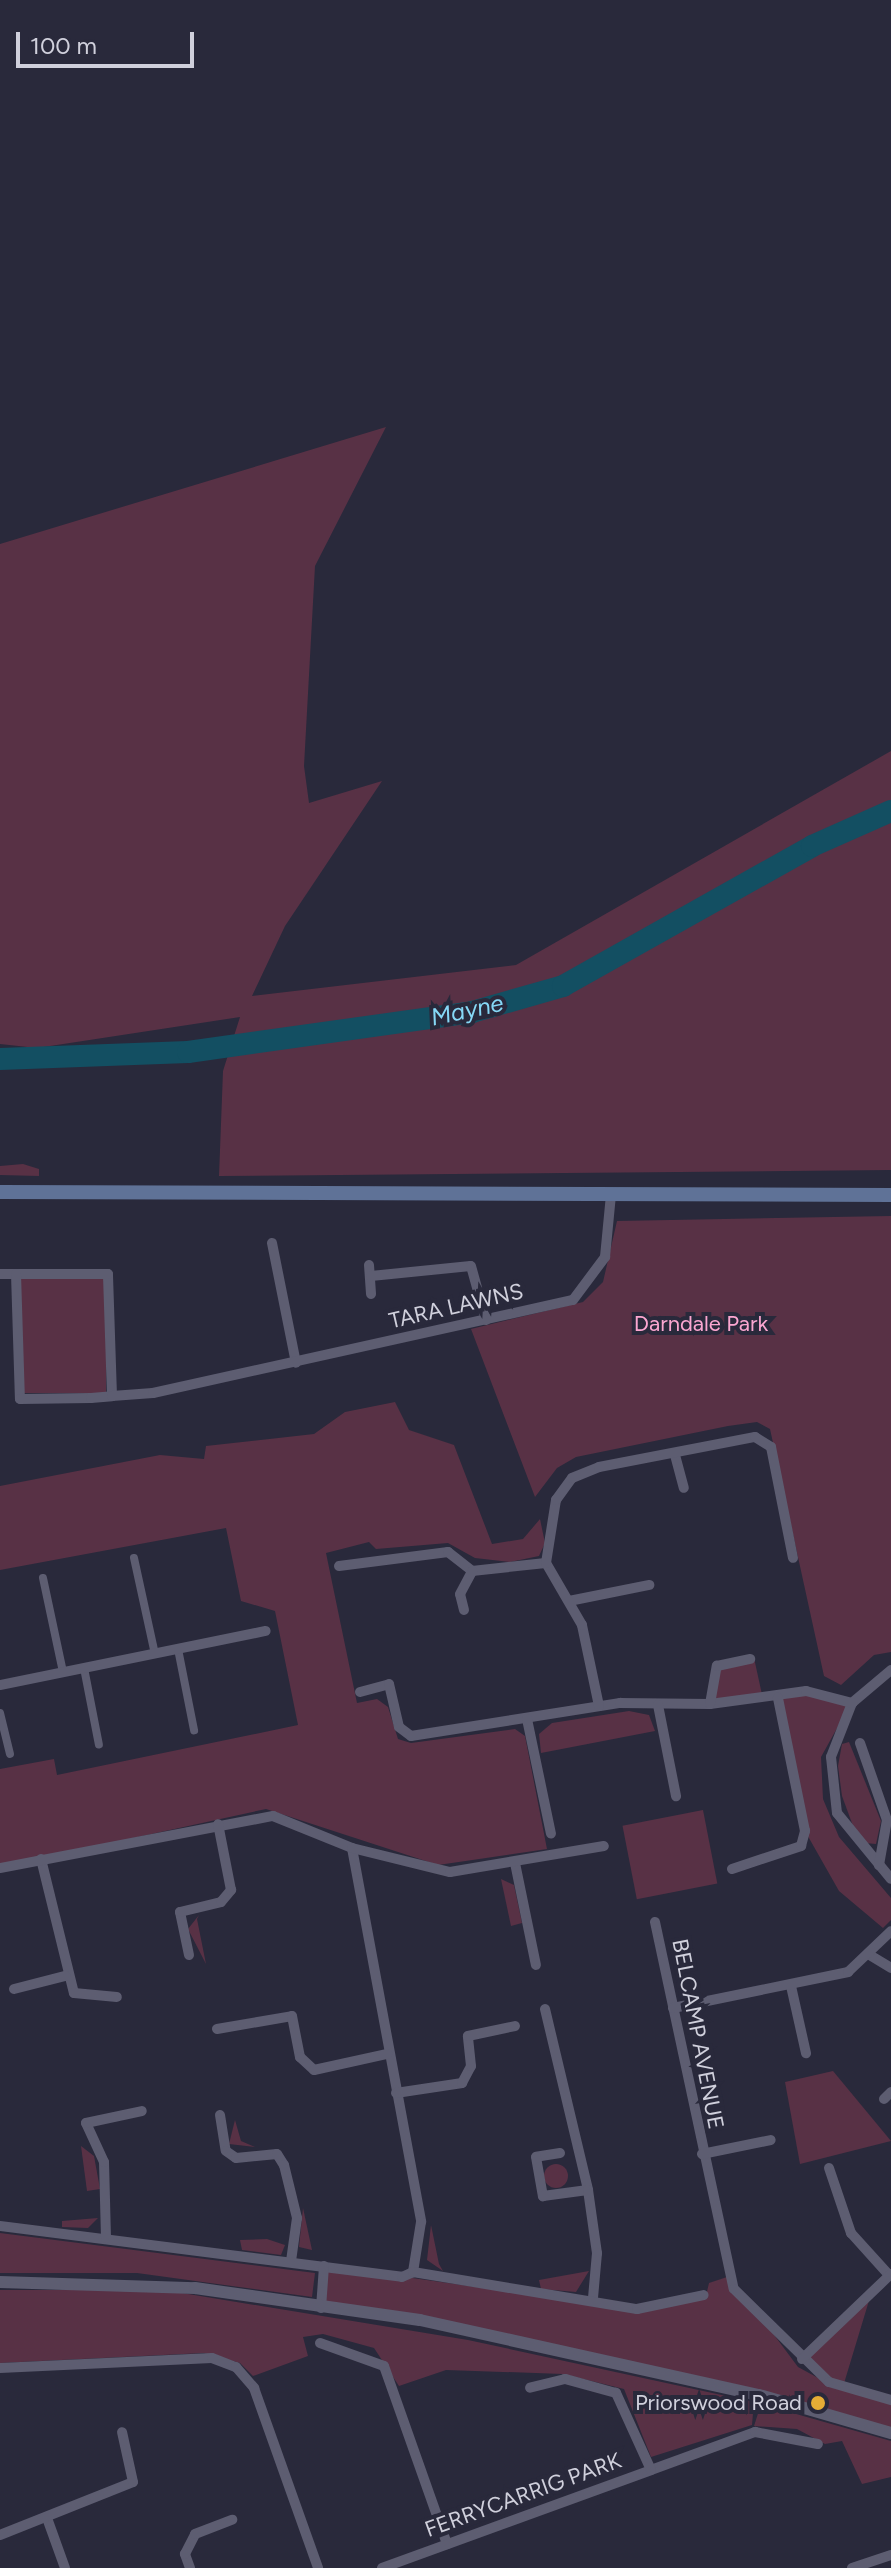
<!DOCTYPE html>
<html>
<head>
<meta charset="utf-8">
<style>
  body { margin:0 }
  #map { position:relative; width:891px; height:2568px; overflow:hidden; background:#29293b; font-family:Figtree,sans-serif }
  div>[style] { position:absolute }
  .green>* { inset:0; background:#583145; transform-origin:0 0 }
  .round { border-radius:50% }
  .river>* { height:22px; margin:-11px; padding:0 11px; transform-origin:11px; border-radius:11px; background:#134f62 }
  .pedestrian>* { height:8px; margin:-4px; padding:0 4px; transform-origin:4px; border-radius:4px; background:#5d5d71 }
  .minor>* { height:10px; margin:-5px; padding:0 5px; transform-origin:5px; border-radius:5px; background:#5d5d71 }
  .tertiary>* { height:12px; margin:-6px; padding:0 6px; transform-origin:6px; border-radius:6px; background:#5d5d71 }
  .secondary>* { height:14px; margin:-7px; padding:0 7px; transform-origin:7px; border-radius:7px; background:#5f7297 }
  .dots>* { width:22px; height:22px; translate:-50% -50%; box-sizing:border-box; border:4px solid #29293b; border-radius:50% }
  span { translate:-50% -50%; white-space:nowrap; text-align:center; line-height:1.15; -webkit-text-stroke:8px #29293b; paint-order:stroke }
  .street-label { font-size:22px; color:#d0d0dc }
  .park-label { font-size:22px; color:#fba6d1 }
  .poi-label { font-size:22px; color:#d0d0dc }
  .right { translate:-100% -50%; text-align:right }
  .water-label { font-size:24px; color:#86d8f6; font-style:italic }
  .scale { position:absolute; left:16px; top:32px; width:178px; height:36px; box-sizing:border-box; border:4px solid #d0d0dc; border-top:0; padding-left:10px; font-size:24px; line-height:28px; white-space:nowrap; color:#d0d0dc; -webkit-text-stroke:6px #29293b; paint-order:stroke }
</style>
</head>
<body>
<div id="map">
  <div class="green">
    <div style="clip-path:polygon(386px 427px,315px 566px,304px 766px,309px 803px,382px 781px,285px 926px,252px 996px,516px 965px,891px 751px,891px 1170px,219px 1176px,223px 1071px,240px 1017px,37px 1048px,0 1044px,0 544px)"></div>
    <div style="clip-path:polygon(23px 1164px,39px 1169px,39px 1176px,0 1175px,0 1166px)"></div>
    <div style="clip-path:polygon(891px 1216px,891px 1652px,874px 1655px,841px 1685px,824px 1676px,770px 1429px,757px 1422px,728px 1426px,576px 1457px,557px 1468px,535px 1497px,471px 1329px,583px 1302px,603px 1282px,617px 1221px)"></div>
    <div style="left:17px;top:1277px;width:89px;height:116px"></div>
    <div style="clip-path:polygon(395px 1402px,409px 1430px,454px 1445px,492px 1544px,523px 1539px,540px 1519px,545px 1543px,539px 1556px,510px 1562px,475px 1558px,448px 1543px,376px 1549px,369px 1542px,326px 1553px,357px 1703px,377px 1699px,388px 1707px,398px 1739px,411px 1743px,515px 1729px,525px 1736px,547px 1849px,438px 1865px,266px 1809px,0 1867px,0 1769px,54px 1759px,57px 1775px,298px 1725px,275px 1611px,241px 1601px,226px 1528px,0 1570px,0 1486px,160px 1455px,204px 1459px,206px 1446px,314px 1434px,345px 1412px)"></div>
    <div style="clip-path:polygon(754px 1658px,763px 1699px,710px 1704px,717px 1666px)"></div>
    <div style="clip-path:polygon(806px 1691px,851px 1703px,821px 1757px,823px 1799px,839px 1837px,891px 1898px,891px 1920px,883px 1928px,839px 1891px,805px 1831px,779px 1698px)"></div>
    <div style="clip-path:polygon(629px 1711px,649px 1715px,655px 1731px,541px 1753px,539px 1734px,552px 1723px)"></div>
    <div style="clip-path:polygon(849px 1742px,881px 1821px,876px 1844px,865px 1843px,853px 1826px,842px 1796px,838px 1766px,842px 1744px)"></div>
    <div style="left:703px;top:1810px;width:75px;height:82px;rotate:79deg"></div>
    <div style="clip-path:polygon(501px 1879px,514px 1885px,522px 1923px,511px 1926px)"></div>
    <div style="clip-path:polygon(199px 1915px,197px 1919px,206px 1964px,188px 1929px)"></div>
    <div style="clip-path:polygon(833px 2071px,891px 2141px,800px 2164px,785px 2082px)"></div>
    <div style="clip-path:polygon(235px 2120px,241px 2141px,255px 2147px,229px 2144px)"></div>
    <div style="clip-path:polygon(81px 2146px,94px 2156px,100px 2189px,87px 2191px)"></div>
    <div class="round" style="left:544px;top:2164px;width:24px;height:24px"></div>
    <div style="clip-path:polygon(303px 2208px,312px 2250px,299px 2247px)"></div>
    <div style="clip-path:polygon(98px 2218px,88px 2228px,62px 2227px,62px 2221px)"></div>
    <div style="clip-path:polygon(431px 2225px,439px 2264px,443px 2271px,427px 2260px)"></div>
    <div style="clip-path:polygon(0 2233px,315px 2273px,312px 2297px,137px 2273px,0 2273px)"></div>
    <div style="clip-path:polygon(267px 2239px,285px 2245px,281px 2255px,242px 2250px,240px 2240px)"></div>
    <div style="clip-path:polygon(327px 2266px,640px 2310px,706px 2296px,709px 2283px,730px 2276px,798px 2367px,831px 2385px,802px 2358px,871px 2294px,842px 2390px,891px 2404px,891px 2432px,510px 2336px,324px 2307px)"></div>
    <div style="clip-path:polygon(589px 2271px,576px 2292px,541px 2289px,539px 2280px)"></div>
    <div style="clip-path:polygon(0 2290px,164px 2290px,468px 2340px,754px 2402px,752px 2425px,651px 2457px,624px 2389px,563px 2374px,446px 2370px,399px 2386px,374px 2348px,323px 2334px,303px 2337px,308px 2356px,253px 2376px,240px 2363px,204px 2353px,0 2363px)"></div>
    <div style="clip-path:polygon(761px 2404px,891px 2441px,891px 2477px,862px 2484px,842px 2441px,825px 2444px,797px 2429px,754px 2426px)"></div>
  </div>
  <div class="river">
    <div style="left:0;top:1059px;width:188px;rotate:-2.1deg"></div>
    <div style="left:188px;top:1052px;width:287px;rotate:-8deg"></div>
    <div style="left:472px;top:1012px;width:95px;rotate:-15.9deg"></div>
    <div style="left:563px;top:986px;width:286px;rotate:-29.3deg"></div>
    <div style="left:812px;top:846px;width:86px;rotate:-23.9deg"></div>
  </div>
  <div class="pedestrian">
    <div style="left:134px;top:1558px;width:98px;rotate:77.7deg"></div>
    <div style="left:43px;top:1578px;width:96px;rotate:78deg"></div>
    <div style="left:178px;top:1649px;width:83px;rotate:78.8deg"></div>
    <div style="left:84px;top:1668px;width:78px;rotate:79deg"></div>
    <div style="left:0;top:1713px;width:42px;rotate:76.3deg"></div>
  </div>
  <div class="minor">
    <div style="left:272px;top:1243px;width:122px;rotate:78.7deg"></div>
    <div style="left:369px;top:1265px;width:29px;rotate:86deg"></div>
    <div style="left:0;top:1274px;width:16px"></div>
    <div style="left:371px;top:1276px;width:100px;rotate:-5.7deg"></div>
    <div style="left:471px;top:1266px;width:56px;rotate:74.5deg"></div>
    <div style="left:112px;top:1396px;width:122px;rotate:-91.9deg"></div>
    <div style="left:108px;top:1274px;width:92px;rotate:180deg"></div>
    <div style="left:16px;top:1274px;width:125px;rotate:88.2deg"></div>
    <div style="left:20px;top:1399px;width:71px;rotate:-0.8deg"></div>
    <div style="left:91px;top:1398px;width:21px;rotate:-5deg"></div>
    <div style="left:112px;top:1396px;width:41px;rotate:-4.2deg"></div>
    <div style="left:153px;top:1393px;width:430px;rotate:-12.5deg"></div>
    <div style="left:573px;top:1300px;width:54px;rotate:-53.3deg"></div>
    <div style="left:605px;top:1257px;width:62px;rotate:-84.5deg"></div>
    <div style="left:675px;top:1455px;width:34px;rotate:75deg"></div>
    <div style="left:339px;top:1566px;width:110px;rotate:-7.3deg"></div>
    <div style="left:448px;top:1552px;width:31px;rotate:38deg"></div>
    <div style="left:472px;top:1571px;width:74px;rotate:-6.2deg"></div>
    <div style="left:569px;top:1601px;width:82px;rotate:-11.3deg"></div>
    <div style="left:464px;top:1610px;width:16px;rotate:-104deg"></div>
    <div style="left:460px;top:1594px;width:26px;rotate:-62deg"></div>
    <div style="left:891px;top:1670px;width:51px;rotate:139.8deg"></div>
    <div style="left:852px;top:1703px;width:58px;rotate:111.3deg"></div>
    <div style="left:831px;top:1757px;width:56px;rotate:83.9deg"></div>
    <div style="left:837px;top:1813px;width:85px;rotate:50.7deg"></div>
    <div style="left:0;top:1685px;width:271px;rotate:-11.5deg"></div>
    <div style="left:360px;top:1692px;width:30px;rotate:-15deg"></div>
    <div style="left:389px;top:1684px;width:44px;rotate:76.9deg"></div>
    <div style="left:399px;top:1727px;width:15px;rotate:37deg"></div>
    <div style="left:411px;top:1736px;width:212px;rotate:-9deg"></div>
    <div style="left:620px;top:1703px;width:90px;rotate:0.6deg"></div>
    <div style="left:710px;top:1704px;width:97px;rotate:-7.7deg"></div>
    <div style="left:806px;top:1691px;width:48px;rotate:14.6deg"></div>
    <div style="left:710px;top:1704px;width:39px;rotate:-80deg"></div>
    <div style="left:717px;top:1666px;width:34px;rotate:-12deg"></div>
    <div style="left:658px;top:1705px;width:93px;rotate:78.8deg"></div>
    <div style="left:599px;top:1706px;width:83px;rotate:-101.9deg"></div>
    <div style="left:582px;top:1625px;width:72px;rotate:-120.1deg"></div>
    <div style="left:546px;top:1563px;width:64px;rotate:-81deg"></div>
    <div style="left:556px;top:1500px;width:27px;rotate:-54deg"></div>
    <div style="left:572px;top:1478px;width:29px;rotate:-22deg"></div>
    <div style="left:599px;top:1467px;width:159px;rotate:-10.9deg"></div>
    <div style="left:755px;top:1437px;width:19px;rotate:32deg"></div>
    <div style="left:771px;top:1447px;width:113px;rotate:78.8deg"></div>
    <div style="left:527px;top:1719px;width:117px;rotate:78.2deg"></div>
    <div style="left:860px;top:1743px;width:82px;rotate:70.7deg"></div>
    <div style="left:887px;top:1820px;width:46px;rotate:100.1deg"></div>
    <div style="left:352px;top:1848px;width:380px;rotate:79.5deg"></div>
    <div style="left:421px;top:2222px;width:51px;rotate:99.1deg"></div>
    <div style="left:41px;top:1859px;width:138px;rotate:76.2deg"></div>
    <div style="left:74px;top:1993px;width:43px;rotate:5.3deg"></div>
    <div style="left:515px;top:1863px;width:104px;rotate:78.4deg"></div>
    <div style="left:0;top:1868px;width:278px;rotate:-10.8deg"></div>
    <div style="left:273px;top:1816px;width:85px;rotate:22.1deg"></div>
    <div style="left:352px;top:1848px;width:101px;rotate:13.8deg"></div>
    <div style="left:450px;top:1872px;width:156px;rotate:-9.6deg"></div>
    <div style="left:732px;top:1869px;width:73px;rotate:-18.4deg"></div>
    <div style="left:801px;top:1846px;width:16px;rotate:-75deg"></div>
    <div style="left:805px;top:1831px;width:136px;rotate:-101.5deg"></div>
    <div style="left:655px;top:1922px;width:375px;rotate:77.9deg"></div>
    <div style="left:734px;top:2289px;width:133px;rotate:44.4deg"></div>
    <div style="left:829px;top:2382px;width:65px;rotate:16.2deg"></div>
    <div style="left:868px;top:1954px;width:27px;rotate:31deg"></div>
    <div style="left:189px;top:1955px;width:44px;rotate:-101.8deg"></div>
    <div style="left:180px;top:1912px;width:42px;rotate:-13.7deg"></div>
    <div style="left:221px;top:1902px;width:16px;rotate:-50deg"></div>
    <div style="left:231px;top:1890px;width:67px;rotate:-101.1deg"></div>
    <div style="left:791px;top:1986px;width:69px;rotate:77.4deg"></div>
    <div style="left:14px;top:1989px;width:53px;rotate:-14.3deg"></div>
    <div style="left:673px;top:2008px;width:179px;rotate:-11.6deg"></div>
    <div style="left:848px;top:1972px;width:59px;rotate:-43.6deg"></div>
    <div style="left:545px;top:2009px;width:186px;rotate:76.6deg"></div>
    <div style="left:217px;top:2029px;width:76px;rotate:-9.8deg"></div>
    <div style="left:292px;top:2016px;width:42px;rotate:79deg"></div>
    <div style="left:300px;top:2057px;width:19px;rotate:43deg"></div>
    <div style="left:314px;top:2070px;width:75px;rotate:-12.4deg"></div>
    <div style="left:396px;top:2093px;width:67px;rotate:-8.6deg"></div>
    <div style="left:462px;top:2083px;width:19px;rotate:-62deg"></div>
    <div style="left:471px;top:2066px;width:30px;rotate:-96deg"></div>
    <div style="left:468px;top:2036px;width:48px;rotate:-12deg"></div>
    <div style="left:884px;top:2099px;width:10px;rotate:-45deg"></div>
    <div style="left:220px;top:2115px;width:36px;rotate:81deg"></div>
    <div style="left:226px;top:2151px;width:12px;rotate:35deg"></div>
    <div style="left:236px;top:2158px;width:41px;rotate:-5.6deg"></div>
    <div style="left:277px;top:2154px;width:13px;rotate:58deg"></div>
    <div style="left:284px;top:2165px;width:55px;rotate:76.2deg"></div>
    <div style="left:297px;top:2218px;width:43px;rotate:97.9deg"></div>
    <div style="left:560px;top:2153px;width:24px;rotate:171deg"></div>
    <div style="left:536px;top:2157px;width:40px;rotate:80deg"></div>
    <div style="left:543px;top:2196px;width:45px;rotate:-7.6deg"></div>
    <div style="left:588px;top:2190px;width:64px;rotate:81.9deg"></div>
    <div style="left:597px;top:2253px;width:45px;rotate:95.1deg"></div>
    <div style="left:702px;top:2154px;width:70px;rotate:-11.5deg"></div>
    <div style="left:829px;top:2168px;width:69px;rotate:71.3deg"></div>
    <div style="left:851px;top:2233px;width:57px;rotate:47.9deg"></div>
    <div style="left:0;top:2226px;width:405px;rotate:7.2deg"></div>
    <div style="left:402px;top:2277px;width:12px;rotate:-24deg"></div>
    <div style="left:106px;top:2238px;width:76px;rotate:-91.5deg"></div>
    <div style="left:104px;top:2162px;width:43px;rotate:-114.8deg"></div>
    <div style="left:86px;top:2123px;width:57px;rotate:-12.1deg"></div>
    <div style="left:413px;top:2272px;width:227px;rotate:9.4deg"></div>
    <div style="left:637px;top:2309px;width:68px;rotate:-11.8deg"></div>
    <div style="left:321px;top:2308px;width:42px;rotate:-85.9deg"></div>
    <div style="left:320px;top:2343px;width:68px;rotate:19.8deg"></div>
    <div style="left:384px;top:2366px;width:189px;rotate:70.5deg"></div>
    <div style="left:802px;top:2359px;width:123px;rotate:-43.7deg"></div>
    <div style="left:0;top:2368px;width:212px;rotate:-2.7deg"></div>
    <div style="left:212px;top:2358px;width:26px;rotate:21deg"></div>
    <div style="left:236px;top:2367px;width:28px;rotate:49deg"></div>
    <div style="left:254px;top:2388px;width:191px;rotate:70.4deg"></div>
    <div style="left:651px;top:2470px;width:111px;rotate:-20.1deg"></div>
    <div style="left:755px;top:2432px;width:64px;rotate:10.8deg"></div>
    <div style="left:47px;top:2518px;width:53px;rotate:70.2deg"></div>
    <div style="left:0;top:2535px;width:143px;rotate:-21.7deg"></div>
    <div style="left:133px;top:2482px;width:51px;rotate:-102.4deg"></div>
    <div style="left:190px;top:2568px;width:15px;rotate:-110deg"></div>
    <div style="left:185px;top:2554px;width:22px;rotate:-63deg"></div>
    <div style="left:195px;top:2534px;width:40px;rotate:-21deg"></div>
    <div style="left:382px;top:2568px;width:286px;rotate:-20deg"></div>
    <div style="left:651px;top:2470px;width:85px;rotate:-114.4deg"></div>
    <div style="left:616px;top:2393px;width:53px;rotate:-164.6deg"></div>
    <div style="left:565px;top:2379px;width:36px;rotate:166deg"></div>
    <div style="left:852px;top:2568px;width:41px;rotate:-18.4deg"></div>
  </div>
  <div class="tertiary">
    <div style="left:0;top:2282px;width:195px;rotate:1.8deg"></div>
    <div style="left:195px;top:2288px;width:227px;rotate:8.1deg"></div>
    <div style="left:420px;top:2320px;width:347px;rotate:12.5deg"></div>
    <div style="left:759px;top:2395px;width:137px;rotate:16.1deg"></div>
  </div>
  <div class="secondary">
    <div style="left:0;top:1192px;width:891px;rotate:0.19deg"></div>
  </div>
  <div class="dots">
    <div style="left:818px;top:2403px;background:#e5ad36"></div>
  </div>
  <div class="street-label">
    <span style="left:456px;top:1306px;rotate:-13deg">TARA LAWNS</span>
    <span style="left:698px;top:2034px;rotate:79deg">BELCAMP AVENUE</span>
    <span style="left:523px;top:2495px;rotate:-20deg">FERRYCARRIG PARK</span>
  </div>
  <div class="park-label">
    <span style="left:701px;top:1324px">Darndale Park</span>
  </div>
  <div class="poi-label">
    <span class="right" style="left:802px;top:2403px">Priorswood Road</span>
  </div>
  <div class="water-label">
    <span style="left:467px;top:1010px;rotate:-12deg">Mayne</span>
  </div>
  <div class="scale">100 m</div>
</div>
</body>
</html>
